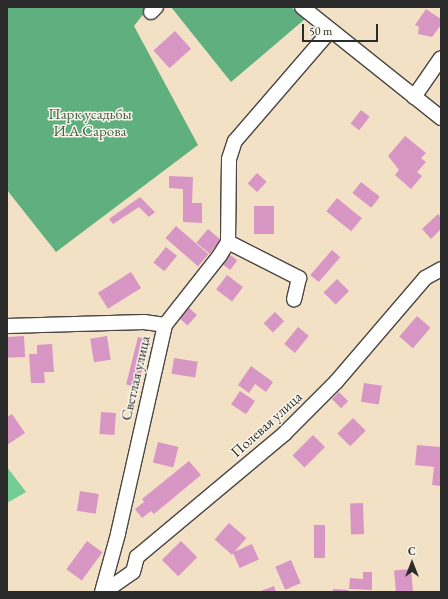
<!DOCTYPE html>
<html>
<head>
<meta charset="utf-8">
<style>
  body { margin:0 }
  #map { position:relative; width:448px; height:599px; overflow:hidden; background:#f3e1c6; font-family:"EB Garamond",serif }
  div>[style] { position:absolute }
  .green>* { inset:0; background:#74cd94 }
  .forest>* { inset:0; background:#5fb07e }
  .building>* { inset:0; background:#d896c4; transform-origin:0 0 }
  .roads { filter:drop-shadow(1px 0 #494642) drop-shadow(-1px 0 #494642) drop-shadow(0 1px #494642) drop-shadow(0 -1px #494642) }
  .minor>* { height:14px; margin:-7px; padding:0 7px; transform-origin:7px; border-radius:7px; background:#fff }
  span { translate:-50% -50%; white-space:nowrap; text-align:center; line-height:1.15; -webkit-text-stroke:3px #fbf7ec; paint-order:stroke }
  .park-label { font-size:15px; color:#415c4a }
  .street-label { font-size:15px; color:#2b2b2b }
  .frame { position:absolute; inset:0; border:8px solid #2b2b2b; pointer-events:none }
  .north { position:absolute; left:392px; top:543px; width:40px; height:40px; -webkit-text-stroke:3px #fbf7ec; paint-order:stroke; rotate:0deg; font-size:11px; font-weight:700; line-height:16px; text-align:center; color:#2b2b2b }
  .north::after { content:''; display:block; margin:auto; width:14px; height:18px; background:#2b2b2b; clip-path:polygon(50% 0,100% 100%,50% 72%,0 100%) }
  .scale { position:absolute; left:302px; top:24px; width:76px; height:18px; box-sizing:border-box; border:2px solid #2b2b2b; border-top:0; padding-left:5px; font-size:12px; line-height:14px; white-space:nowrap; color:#2b2b2b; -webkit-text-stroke:3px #fbf7ec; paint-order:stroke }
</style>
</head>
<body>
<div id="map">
  <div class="green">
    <div style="clip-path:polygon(7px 467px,26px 492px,7px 503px)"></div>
  </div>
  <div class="forest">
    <div style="clip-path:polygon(7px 7px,149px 7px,134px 26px,198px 145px,56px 252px,7px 190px)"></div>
    <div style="clip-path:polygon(171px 7px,291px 7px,305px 19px,231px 82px)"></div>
  </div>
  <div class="building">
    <div style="clip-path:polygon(426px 9px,441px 19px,441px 25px,432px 37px,418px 34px,419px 27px,415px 25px)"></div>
    <div style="left:175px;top:31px;width:24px;height:29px;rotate:48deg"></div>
    <div style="left:361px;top:110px;width:11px;height:17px;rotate:38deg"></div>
    <div style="clip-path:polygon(405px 136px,426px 153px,421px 158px,426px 162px,417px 172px,422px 176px,411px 189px,395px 175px,399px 170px,388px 156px)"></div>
    <div style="left:257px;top:173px;width:13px;height:14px;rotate:42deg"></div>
    <div style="clip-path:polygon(169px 176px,193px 177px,192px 203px,202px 203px,202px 223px,183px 222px,183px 189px,169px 188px)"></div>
    <div style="left:361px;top:182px;width:24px;height:14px;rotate:38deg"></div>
    <div style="clip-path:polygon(140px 197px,155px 212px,149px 217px,139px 207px,113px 224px,109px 219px)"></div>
    <div style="left:337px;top:198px;width:32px;height:17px;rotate:39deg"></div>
    <div style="left:254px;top:206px;width:20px;height:28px"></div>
    <div style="clip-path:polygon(438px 214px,441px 217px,441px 229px,431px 239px,422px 229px)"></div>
    <div style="left:176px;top:226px;width:43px;height:16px;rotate:41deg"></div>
    <div style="left:208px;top:229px;width:17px;height:18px;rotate:40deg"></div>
    <div style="left:166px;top:247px;width:14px;height:20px;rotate:39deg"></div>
    <div style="left:332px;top:250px;width:11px;height:33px;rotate:41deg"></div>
    <div style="left:226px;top:252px;width:14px;height:12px;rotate:36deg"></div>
    <div style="left:131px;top:272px;width:19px;height:39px;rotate:58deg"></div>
    <div style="left:227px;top:275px;width:20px;height:18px;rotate:37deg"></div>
    <div style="left:337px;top:279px;width:17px;height:19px;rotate:45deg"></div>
    <div style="left:188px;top:307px;width:12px;height:14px;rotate:42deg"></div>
    <div style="left:275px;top:312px;width:13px;height:16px;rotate:45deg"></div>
    <div style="left:417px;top:316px;width:18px;height:27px;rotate:41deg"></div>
    <div style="left:298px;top:327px;width:14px;height:22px;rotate:39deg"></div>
    <div style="left:24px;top:336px;width:21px;height:17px;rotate:87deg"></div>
    <div style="left:107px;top:336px;width:24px;height:17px;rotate:81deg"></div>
    <div style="left:138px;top:337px;width:12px;height:49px;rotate:14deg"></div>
    <div style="clip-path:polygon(52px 344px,54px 372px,44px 372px,45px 383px,31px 383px,29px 354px,37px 354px,37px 345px)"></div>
    <div style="left:174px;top:358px;width:24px;height:16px;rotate:9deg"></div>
    <div style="clip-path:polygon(251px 366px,273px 382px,266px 392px,255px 384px,249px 393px,238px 385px)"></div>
    <div style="left:364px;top:383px;width:18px;height:19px;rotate:9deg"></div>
    <div style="left:240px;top:391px;width:18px;height:16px;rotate:34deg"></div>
    <div style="left:339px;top:392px;width:13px;height:10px;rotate:45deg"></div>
    <div style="left:101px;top:412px;width:15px;height:22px;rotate:4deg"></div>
    <div style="clip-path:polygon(12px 414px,25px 433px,7px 445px,7px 417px)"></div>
    <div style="left:353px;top:418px;width:18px;height:22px;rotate:45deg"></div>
    <div style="left:313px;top:435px;width:17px;height:29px;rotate:45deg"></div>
    <div style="left:158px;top:442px;width:21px;height:21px;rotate:14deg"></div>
    <div style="clip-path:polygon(417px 445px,441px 447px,441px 486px,432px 485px,434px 467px,415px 465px)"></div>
    <div style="clip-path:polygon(189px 461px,201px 475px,154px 514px,151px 511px,142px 518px,135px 509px,144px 502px,142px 499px)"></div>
    <div style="left:80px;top:491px;width:19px;height:20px;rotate:9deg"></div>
    <div style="left:363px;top:503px;width:31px;height:13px;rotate:88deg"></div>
    <div style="left:229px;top:523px;width:23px;height:22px;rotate:41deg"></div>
    <div style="left:314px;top:525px;width:11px;height:33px"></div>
    <div style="left:87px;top:541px;width:19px;height:35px;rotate:36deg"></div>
    <div style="left:181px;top:541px;width:23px;height:27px;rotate:45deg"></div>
    <div style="left:252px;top:544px;width:17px;height:21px;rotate:66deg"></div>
    <div style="left:291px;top:560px;width:25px;height:17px;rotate:67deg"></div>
    <div style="left:411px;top:569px;width:23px;height:17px;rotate:85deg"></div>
    <div style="clip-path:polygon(363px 572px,372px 572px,372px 590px,349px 589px,350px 578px,363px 579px)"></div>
    <div style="clip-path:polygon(274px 586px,276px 592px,258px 592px)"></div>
    <div style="clip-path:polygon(333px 589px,348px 590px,348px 592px,333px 592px)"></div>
  </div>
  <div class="roads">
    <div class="minor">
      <div style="left:302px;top:7px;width:178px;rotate:38.6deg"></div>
      <div style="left:151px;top:12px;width:7px;rotate:-45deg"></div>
      <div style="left:414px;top:97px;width:47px;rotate:-55.3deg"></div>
      <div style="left:228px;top:242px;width:80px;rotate:26.9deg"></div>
      <div style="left:299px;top:278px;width:22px;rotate:103deg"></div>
      <div style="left:165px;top:325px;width:89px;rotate:-51.8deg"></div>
      <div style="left:220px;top:255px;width:15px;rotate:-58deg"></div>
      <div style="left:228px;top:242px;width:83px;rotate:-89.3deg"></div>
      <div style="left:229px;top:159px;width:19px;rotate:-72deg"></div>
      <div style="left:235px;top:141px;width:145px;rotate:-49.2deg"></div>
      <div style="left:7px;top:326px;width:137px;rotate:-1.7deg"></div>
      <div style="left:144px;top:322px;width:21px;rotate:8deg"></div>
      <div style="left:165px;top:325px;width:214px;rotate:102.7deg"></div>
      <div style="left:118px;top:534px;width:60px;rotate:105.4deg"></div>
      <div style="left:104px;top:592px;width:35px;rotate:-35deg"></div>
      <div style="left:133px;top:572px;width:16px;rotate:-75deg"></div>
      <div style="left:137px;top:557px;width:192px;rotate:-39.9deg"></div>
      <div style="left:284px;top:434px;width:74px;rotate:-45deg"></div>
      <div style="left:336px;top:382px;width:137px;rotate:-49.4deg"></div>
      <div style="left:425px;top:278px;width:18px;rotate:-29deg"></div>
    </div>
  </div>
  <div class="park-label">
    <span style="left:90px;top:122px">Парк усадьбы<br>И.А.Сарова</span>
  </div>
  <div class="street-label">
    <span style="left:135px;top:378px;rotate:-77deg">Светлая улица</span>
    <span style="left:266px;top:424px;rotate:-42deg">Полевая улица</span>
  </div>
  <div class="frame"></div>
  <div class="north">С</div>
  <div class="scale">50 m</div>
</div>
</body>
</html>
